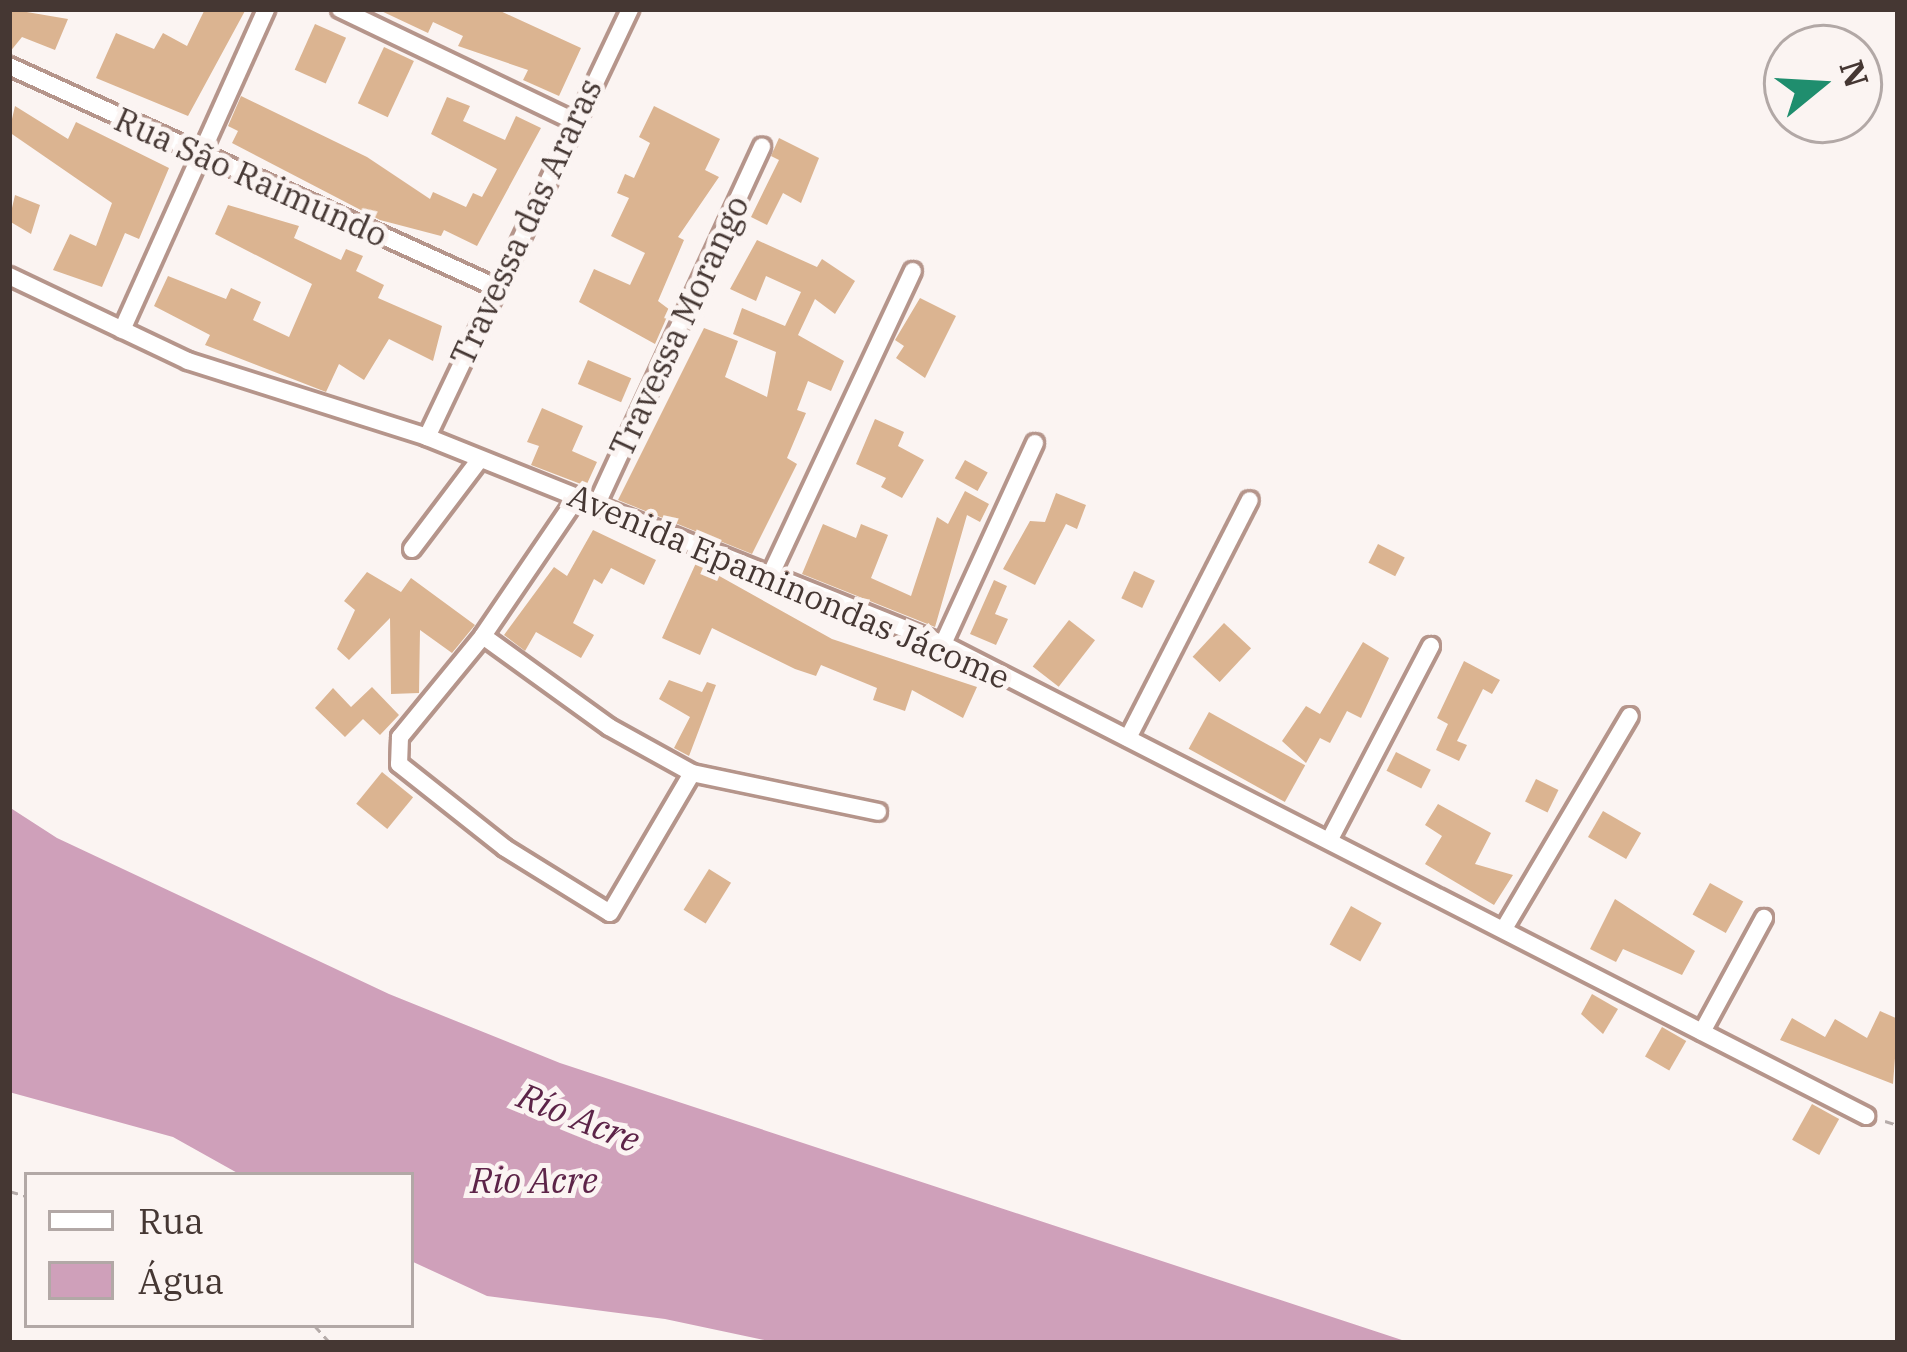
<!DOCTYPE html>
<html>
<head>
<meta charset="utf-8">
<style>
  body { margin:0 }
  #map { position:relative; width:1907px; height:1352px; overflow:hidden; background:#fbf4f2; font-family:"IBM Plex Serif",serif }
  div>[style] { position:absolute }
  .water>* { inset:0; background:#cfa0ba }
  .building>* { inset:0; background:#dbb491; transform-origin:0 0 }
  .path>* { height:3px; margin-top:-1.5px; transform-origin:0; background:repeating-linear-gradient(90deg,#b5aba9 0 9px,transparent 0 15px) }
  .roads { filter:drop-shadow(3px 0 #b5958b) drop-shadow(-3px 0 #b5958b) drop-shadow(0 3px #b5958b) drop-shadow(0 -3px #b5958b) }
  .minor>* { height:16px; margin:-8px; padding:0 8px; transform-origin:8px; border-radius:8px; background:#fff }
  span { translate:-50% -50%; white-space:nowrap; text-align:center; line-height:1.15; -webkit-text-stroke:10px #fbf4f2; paint-order:stroke }
  .street-label { font-size:33px; color:#453733 }
  .water-label { font-size:36px; color:#5d2448; font-style:italic }
  .frame { position:absolute; inset:0; border:12px solid #453733; pointer-events:none }
  .legend { position:absolute; left:24px; top:1172px; width:390px; height:156px; box-sizing:border-box; background:#fbf4f2; border:3px solid #b2a8a6; margin:0; padding:15px 21px; list-style:none; font-size:36px; color:#453733 }
  .legend li { display:flex; align-items:center; gap:24px; height:60px }
  .legend b { width:60px; border:3px solid #b2a8a6 }
  .north { position:absolute; left:1763px; top:24px; width:120px; height:120px; box-sizing:border-box; background:#fbf4f2; border:3px solid #b2a8a6; border-radius:50%; rotate:72deg; font-size:33px; font-weight:700; line-height:48px; text-align:center; color:#453733 }
  .north::after { content:''; display:block; margin:auto; width:42px; height:54px; background:#1f8e6e; clip-path:polygon(50% 0,100% 100%,50% 72%,0 100%) }
</style>
</head>
<body>
<div id="map">
  <div class="water">
    <div style="clip-path:polygon(9px 807px,57px 838px,389px 994px,560px 1063px,1411px 1343px,778px 1343px,665px 1319px,487px 1296px,411px 1261px,411px 1175px,241px 1175px,173px 1137px,9px 1092px)"></div>
  </div>
  <div class="building">
    <div style="clip-path:polygon(9px 9px,68px 19px,55px 50px,22px 37px,9px 53px)"></div>
    <div style="clip-path:polygon(205px 9px,246px 9px,188px 116px,96px 78px,116px 33px,154px 49px,163px 33px,187px 46px)"></div>
    <div style="clip-path:polygon(377px 9px,496px 9px,581px 48px,559px 96px,523px 80px,528px 70px,458px 46px,463px 36px,433px 22px,428px 33px)"></div>
    <div style="left:315px;top:24px;width:34px;height:50px;rotate:24deg"></div>
    <div style="left:384px;top:47px;width:33px;height:62px;rotate:25deg"></div>
    <div style="clip-path:polygon(241px 96px,367px 157px,430px 199px,433px 192px,466px 207px,473px 193px,482px 197px,497px 169px,431px 134px,447px 97px,470px 106px,463px 121px,505px 140px,516px 116px,541px 128px,477px 246px,444px 230px,441px 236px,380px 220px,232px 143px,238px 131px,228px 126px)"></div>
    <div style="clip-path:polygon(15px 106px,68px 139px,76px 122px,169px 168px,139px 239px,125px 233px,102px 287px,53px 270px,70px 234px,96px 246px,112px 203px,9px 132px)"></div>
    <div style="clip-path:polygon(654px 106px,720px 139px,705px 170px,719px 177px,678px 237px,684px 240px,658px 301px,670px 310px,655px 344px,579px 302px,594px 269px,630px 285px,645px 253px,611px 236px,629px 198px,617px 193px,625px 174px,634px 178px,650px 143px,639px 137px)"></div>
    <div style="clip-path:polygon(779px 138px,819px 158px,801px 203px,783px 193px,767px 225px,751px 217px,779px 160px,771px 156px)"></div>
    <div style="clip-path:polygon(15px 195px,40px 205px,31px 234px,9px 221px)"></div>
    <div style="clip-path:polygon(228px 205px,299px 226px,294px 238px,341px 260px,346px 249px,363px 256px,356px 271px,384px 285px,378px 298px,442px 326px,433px 361px,389px 339px,364px 380px,339px 364px,326px 392px,205px 345px,210px 335px,154px 306px,168px 276px,226px 299px,231px 288px,261px 302px,253px 320px,289px 337px,312px 284px,215px 234px)"></div>
    <div style="clip-path:polygon(757px 240px,817px 267px,822px 259px,855px 281px,835px 314px,815px 299px,798px 335px,844px 361px,831px 391px,808px 381px,797px 410px,806px 413px,787px 458px,797px 464px,752px 554px,618px 500px,704px 328px,738px 341px,725px 377px,767px 397px,776px 352px,733px 334px,742px 308px,785px 326px,801px 292px,766px 276px,756px 301px,730px 289px)"></div>
    <div style="clip-path:polygon(920px 298px,956px 316px,925px 378px,896px 358px,904px 346px,895px 340px)"></div>
    <div style="left:588px;top:360px;width:47px;height:26px;rotate:23deg"></div>
    <div style="clip-path:polygon(542px 408px,583px 426px,572px 451px,597px 462px,586px 486px,531px 465px,539px 446px,527px 442px)"></div>
    <div style="clip-path:polygon(875px 419px,904px 432px,898px 446px,924px 460px,902px 498px,881px 487px,886px 478px,856px 464px)"></div>
    <div style="left:965px;top:460px;width:26px;height:21px;rotate:29deg"></div>
    <div style="clip-path:polygon(965px 491px,989px 504px,980px 522px,967px 515px,935px 627px,802px 574px,823px 524px,856px 538px,861px 524px,888px 535px,871px 578px,911px 596px,937px 517px,948px 524px)"></div>
    <div style="clip-path:polygon(1056px 493px,1086px 505px,1077px 529px,1066px 524px,1035px 585px,1003px 569px,1030px 521px,1045px 522px)"></div>
    <div style="clip-path:polygon(593px 530px,656px 560px,644px 585px,611px 568px,602px 584px,594px 579px,573px 623px,594px 635px,581px 658px,536px 632px,525px 651px,504px 635px,554px 567px,567px 576px)"></div>
    <div style="left:1378px;top:544px;width:30px;height:21px;rotate:27deg"></div>
    <div style="clip-path:polygon(696px 563px,832px 639px,977px 687px,963px 718px,912px 690px,905px 711px,873px 700px,877px 688px,821px 665px,816px 676px,795px 669px,712px 628px,700px 655px,662px 638px)"></div>
    <div style="left:1134px;top:571px;width:23px;height:30px;rotate:25deg"></div>
    <div style="clip-path:polygon(367px 572px,401px 592px,411px 578px,475px 625px,452px 653px,420px 630px,419px 693px,391px 694px,390px 618px,349px 660px,337px 649px,355px 610px,344px 601px)"></div>
    <div style="clip-path:polygon(994px 580px,1007px 586px,995px 614px,1008px 619px,996px 645px,970px 634px)"></div>
    <div style="left:1069px;top:620px;width:33px;height:59px;rotate:38deg"></div>
    <div style="left:1224px;top:623px;width:37px;height:46px;rotate:43deg"></div>
    <div style="clip-path:polygon(1363px 642px,1389px 658px,1370px 699px,1361px 718px,1347px 711px,1330px 743px,1320px 738px,1306px 763px,1282px 741px,1306px 706px,1320px 714px)"></div>
    <div style="clip-path:polygon(1464px 661px,1500px 680px,1492px 694px,1483px 689px,1457px 741px,1467px 745px,1459px 761px,1436px 750px,1448px 724px,1437px 718px)"></div>
    <div style="clip-path:polygon(669px 680px,702px 692px,707px 682px,716px 685px,689px 756px,674px 748px,690px 717px,659px 699px)"></div>
    <div style="clip-path:polygon(372px 687px,399px 715px,380px 735px,363px 719px,345px 737px,315px 708px,333px 688px,351px 707px)"></div>
    <div style="left:1209px;top:712px;width:110px;height:42px;rotate:29deg"></div>
    <div style="left:1396px;top:752px;width:39px;height:21px;rotate:27deg"></div>
    <div style="left:382px;top:772px;width:40px;height:41px;rotate:39deg"></div>
    <div style="left:1536px;top:779px;width:25px;height:25px;rotate:26deg"></div>
    <div style="clip-path:polygon(1438px 804px,1491px 833px,1475px 864px,1513px 875px,1494px 905px,1425px 864px,1442px 836px,1425px 825px)"></div>
    <div style="left:1603px;top:811px;width:44px;height:30px;rotate:30deg"></div>
    <div style="left:709px;top:869px;width:26px;height:48px;rotate:32deg"></div>
    <div style="left:1710px;top:883px;width:38px;height:36px;rotate:29deg"></div>
    <div style="clip-path:polygon(1615px 899px,1695px 951px,1682px 975px,1623px 949px,1616px 962px,1590px 949px)"></div>
    <div style="left:1351px;top:906px;width:35px;height:44px;rotate:29deg"></div>
    <div style="clip-path:polygon(1592px 994px,1618px 1009px,1603px 1034px,1581px 1014px)"></div>
    <div style="clip-path:polygon(1880px 1011px,1898px 1019px,1893px 1084px,1780px 1040px,1792px 1018px,1825px 1037px,1835px 1019px,1867px 1038px)"></div>
    <div style="left:1662px;top:1027px;width:28px;height:34px;rotate:30deg"></div>
    <div style="left:1812px;top:1104px;width:31px;height:41px;rotate:29deg"></div>
  </div>
  <div class="path">
    <div style="left:1885px;top:1121px;width:14px;rotate:17deg"></div>
    <div style="left:9px;top:1191px;width:19px;rotate:16deg"></div>
    <div style="left:314px;top:1325px;width:24px;rotate:48deg"></div>
  </div>
  <div class="roads">
    <div class="minor">
      <div style="left:340px;top:9px;width:257px;rotate:25.6deg"></div>
      <div style="left:9px;top:66px;width:532px;rotate:24.44deg"></div>
      <div style="left:9px;top:276px;width:198px;rotate:25.4deg"></div>
      <div style="left:188px;top:361px;width:251px;rotate:17.6deg"></div>
      <div style="left:427px;top:437px;width:556px;rotate:21.86deg"></div>
      <div style="left:943px;top:644px;width:1037px;rotate:27.08deg"></div>
      <div style="left:122px;top:330px;width:352px;rotate:-65.8deg"></div>
      <div style="left:427px;top:437px;width:474px;rotate:-64.6deg"></div>
      <div style="left:578px;top:496px;width:169px;rotate:124.2deg"></div>
      <div style="left:483px;top:636px;width:131px;rotate:129.4deg"></div>
      <div style="left:400px;top:737px;width:27px;rotate:92deg"></div>
      <div style="left:399px;top:764px;width:135px;rotate:38.4deg"></div>
      <div style="left:505px;top:848px;width:123px;rotate:31.8deg"></div>
      <div style="left:610px;top:913px;width:162px;rotate:-59.6deg"></div>
      <div style="left:596px;top:506px;width:396px;rotate:-65.2deg"></div>
      <div style="left:412px;top:549px;width:113px;rotate:-52.9deg"></div>
      <div style="left:769px;top:578px;width:339px;rotate:-64.9deg"></div>
      <div style="left:483px;top:636px;width:155px;rotate:35.8deg"></div>
      <div style="left:609px;top:727px;width:95px;rotate:29deg"></div>
      <div style="left:692px;top:773px;width:190px;rotate:11.8deg"></div>
      <div style="left:943px;top:644px;width:221px;rotate:-65.4deg"></div>
      <div style="left:1128px;top:738px;width:267px;rotate:-62.9deg"></div>
      <div style="left:1330px;top:839px;width:218px;rotate:-62.4deg"></div>
      <div style="left:1505px;top:927px;width:245px;rotate:-59.4deg"></div>
      <div style="left:1702px;top:1032px;width:130px;rotate:-61.5deg"></div>
    </div>
  </div>
  <div class="street-label">
    <span style="left:251px;top:177px;rotate:24deg">Rua São Raimundo</span>
    <span style="left:526px;top:222px;rotate:-65deg">Travessa das Araras</span>
    <span style="left:679px;top:326px;rotate:-65deg">Travessa Morango</span>
    <span style="left:789px;top:586px;rotate:23deg">Avenida Epaminondas Jácome</span>
  </div>
  <div class="water-label">
    <span style="left:579px;top:1117px;rotate:22deg">Río Acre</span>
    <span style="left:534px;top:1180px">Rio Acre</span>
  </div>
  <div class="frame"></div>
  <ul class="legend">
  <li><b style="height:15px;background:#fff"></b>Rua</li>
  <li><b style="height:33px;background:#cfa0ba"></b>Água</li>
  </ul>
  <div class="north">N</div>
</div>
</body>
</html>
